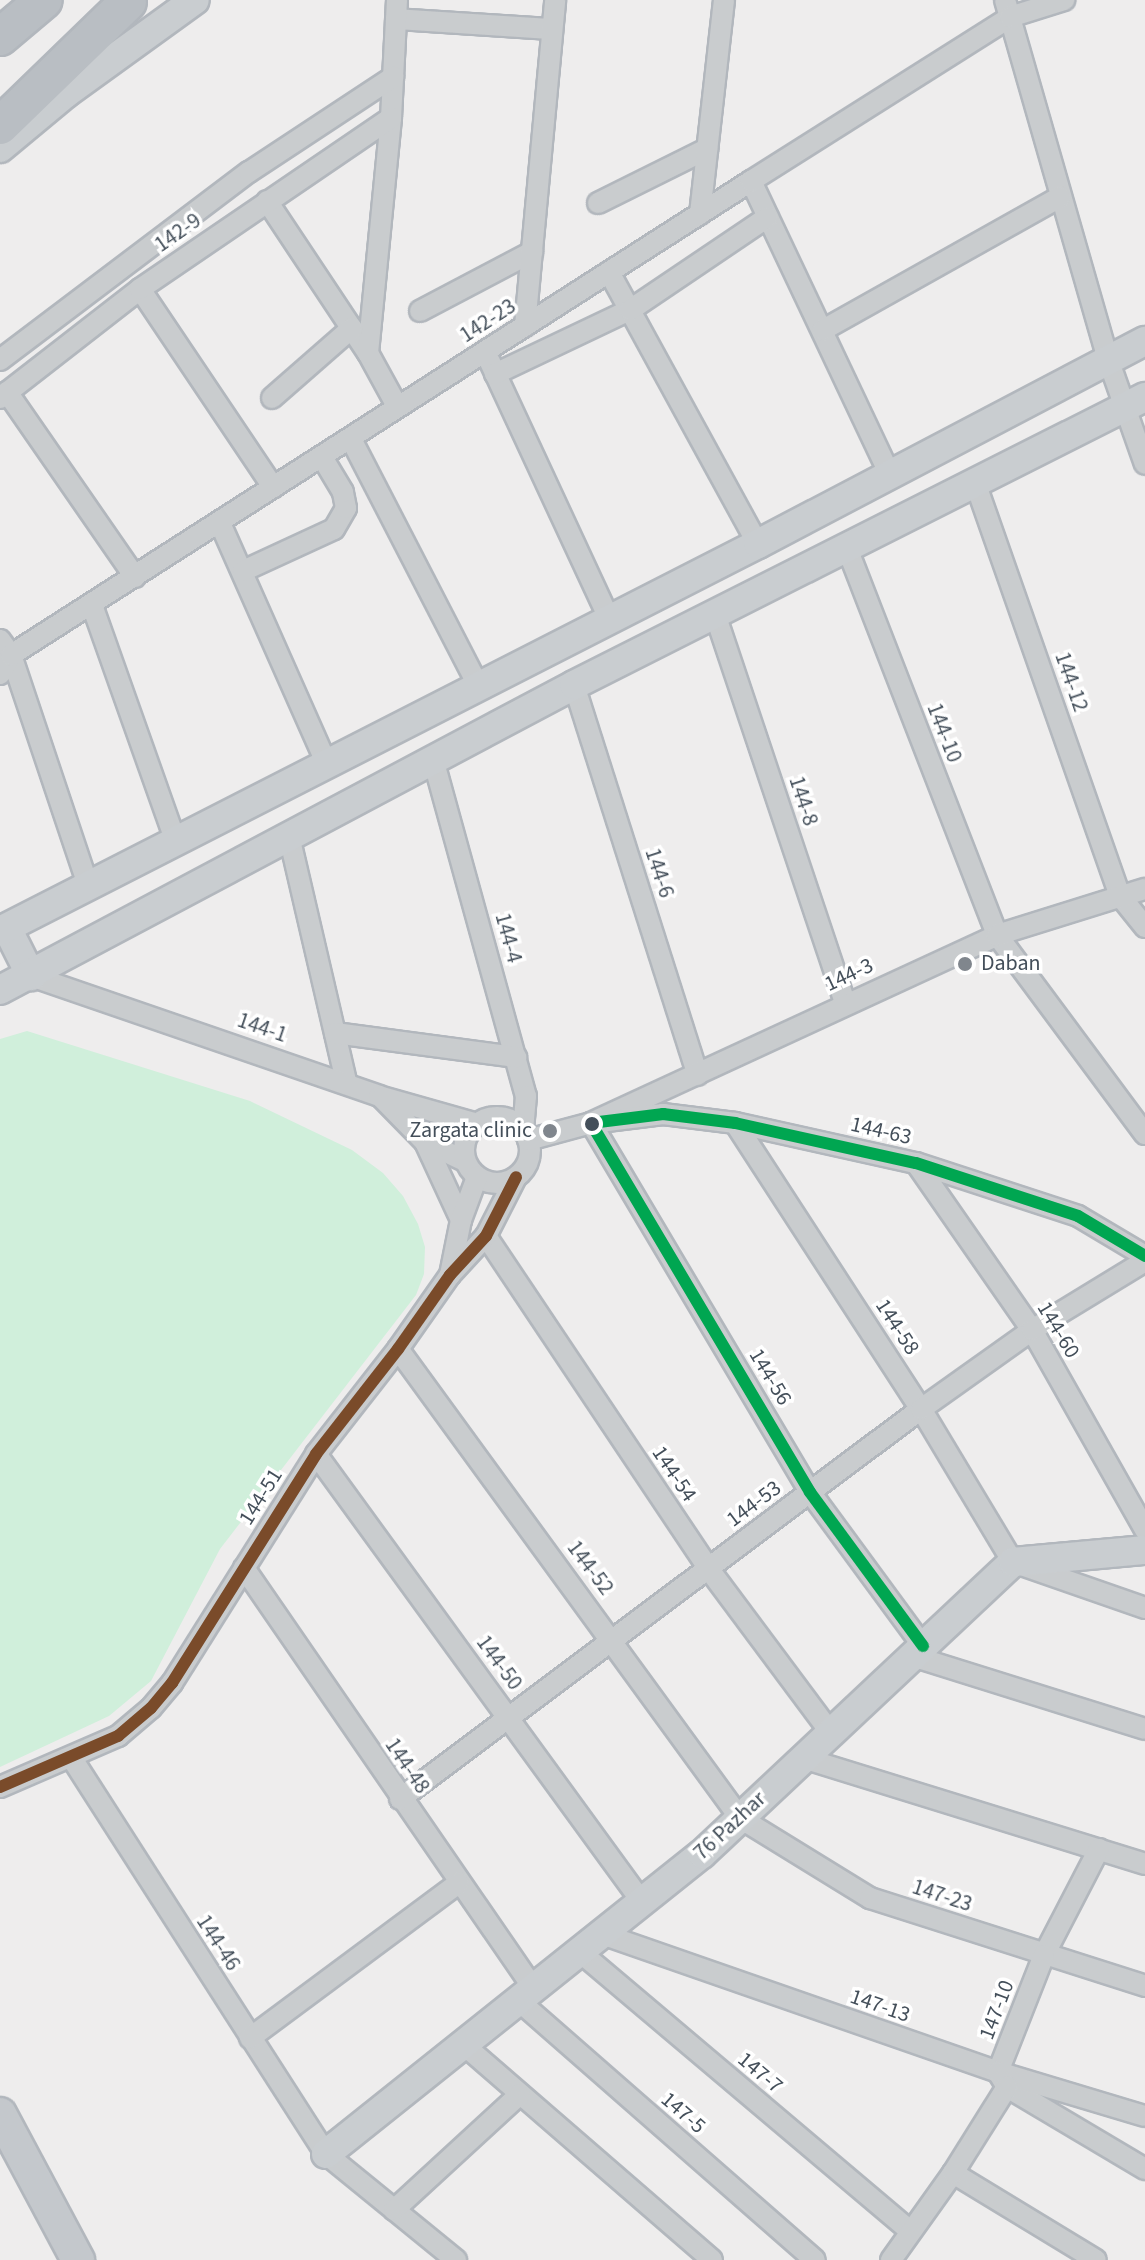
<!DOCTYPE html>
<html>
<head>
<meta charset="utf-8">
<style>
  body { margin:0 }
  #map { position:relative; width:1145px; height:2260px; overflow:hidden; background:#eeeded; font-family:"Source Sans 3",sans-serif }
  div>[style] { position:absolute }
  .green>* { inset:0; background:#d0efdb }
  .roads { filter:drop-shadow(2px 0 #b2b7bd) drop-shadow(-2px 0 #b2b7bd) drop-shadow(0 2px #b2b7bd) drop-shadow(0 -2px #b2b7bd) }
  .street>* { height:20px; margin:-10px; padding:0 10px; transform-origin:10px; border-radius:10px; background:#c9ccce }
  .street>.ring { margin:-10px; padding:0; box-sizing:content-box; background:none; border:20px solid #c9ccce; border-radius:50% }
  .secondary>* { height:28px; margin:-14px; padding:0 14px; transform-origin:14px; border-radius:14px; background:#c9cdd0 }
  .primary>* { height:32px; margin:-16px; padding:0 16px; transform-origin:16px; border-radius:16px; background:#c4c8cc }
  .highway>* { height:36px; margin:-18px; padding:0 18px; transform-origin:18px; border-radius:18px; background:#b9bec3 }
  .bus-1>* { height:12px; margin:-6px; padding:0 6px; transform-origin:6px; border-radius:6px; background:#00a651 }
  .bus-2>* { height:12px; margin:-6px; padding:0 6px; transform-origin:6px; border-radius:6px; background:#7a4b2a }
  .dots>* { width:22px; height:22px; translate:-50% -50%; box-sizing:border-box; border:4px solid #fff; border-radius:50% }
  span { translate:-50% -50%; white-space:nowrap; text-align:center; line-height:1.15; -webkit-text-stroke:7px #fff; paint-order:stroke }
  .street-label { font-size:22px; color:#444f5a }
  .poi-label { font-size:22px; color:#444f5a }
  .left { translate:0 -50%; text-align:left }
  .right { translate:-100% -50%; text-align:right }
</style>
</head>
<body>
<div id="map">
  <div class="green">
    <div style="clip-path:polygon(27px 1031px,250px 1101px,352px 1150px,383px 1173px,403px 1196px,418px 1224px,425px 1247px,424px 1274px,416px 1295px,220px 1549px,151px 1681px,109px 1716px,0 1767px,0 1039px)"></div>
  </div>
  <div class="roads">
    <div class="street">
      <div style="left:1005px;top:0;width:373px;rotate:74deg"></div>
      <div style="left:1108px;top:359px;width:111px;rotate:70.6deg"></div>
      <div style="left:396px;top:19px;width:156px;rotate:3.7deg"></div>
      <div style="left:751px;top:181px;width:325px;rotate:64.7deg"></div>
      <div style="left:267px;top:201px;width:182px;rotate:56.4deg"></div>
      <div style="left:368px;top:353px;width:60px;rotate:61.3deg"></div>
      <div style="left:598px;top:203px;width:122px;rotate:-26.4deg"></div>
      <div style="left:700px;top:214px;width:215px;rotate:-83.6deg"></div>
      <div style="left:609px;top:272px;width:310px;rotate:61.3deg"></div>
      <div style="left:140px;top:289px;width:239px;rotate:56.1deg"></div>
      <div style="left:420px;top:311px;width:127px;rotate:-27.8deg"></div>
      <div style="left:525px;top:326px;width:327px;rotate:-84.7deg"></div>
      <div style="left:823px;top:330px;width:272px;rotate:-29.3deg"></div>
      <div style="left:368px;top:353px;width:236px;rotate:-84.4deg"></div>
      <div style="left:391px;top:118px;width:118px;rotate:-87.1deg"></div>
      <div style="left:0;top:360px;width:312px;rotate:-37.1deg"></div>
      <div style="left:249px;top:172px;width:173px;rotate:-33.4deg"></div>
      <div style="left:490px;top:362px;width:285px;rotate:65.1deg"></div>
      <div style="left:495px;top:374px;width:149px;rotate:-25.4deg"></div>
      <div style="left:630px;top:310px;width:166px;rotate:-34deg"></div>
      <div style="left:7px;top:392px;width:225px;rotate:55.3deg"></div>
      <div style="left:0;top:398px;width:177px;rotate:-37.9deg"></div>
      <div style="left:140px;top:289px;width:304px;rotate:-34.3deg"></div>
      <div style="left:272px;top:398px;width:106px;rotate:-41.2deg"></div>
      <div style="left:351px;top:439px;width:279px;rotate:62.7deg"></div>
      <div style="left:976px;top:485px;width:435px;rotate:70.7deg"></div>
      <div style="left:1120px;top:896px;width:40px;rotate:51deg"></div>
      <div style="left:220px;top:523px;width:264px;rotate:66.1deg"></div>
      <div style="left:847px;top:548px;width:415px;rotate:68.8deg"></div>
      <div style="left:997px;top:935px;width:248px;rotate:53.4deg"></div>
      <div style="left:243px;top:571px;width:100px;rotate:-24.8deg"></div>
      <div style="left:334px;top:529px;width:24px;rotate:-60deg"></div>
      <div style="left:346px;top:508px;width:16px;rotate:-101deg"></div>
      <div style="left:343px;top:492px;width:41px;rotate:-121deg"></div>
      <div style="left:92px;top:605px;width:251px;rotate:70.5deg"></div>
      <div style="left:715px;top:614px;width:410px;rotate:71.5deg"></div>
      <div style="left:0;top:640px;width:19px;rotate:54deg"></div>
      <div style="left:11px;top:655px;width:243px;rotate:71.5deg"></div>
      <div style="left:0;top:674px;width:22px;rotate:-60deg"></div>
      <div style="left:11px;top:655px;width:879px;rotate:-32.64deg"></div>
      <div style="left:751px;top:181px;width:307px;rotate:-32.3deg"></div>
      <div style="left:1010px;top:17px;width:57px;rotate:-17.5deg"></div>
      <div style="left:574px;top:685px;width:409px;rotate:72.4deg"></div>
      <div style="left:433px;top:759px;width:350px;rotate:74.6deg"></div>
      <div style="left:526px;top:1096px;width:35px;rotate:95deg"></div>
      <div style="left:289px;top:836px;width:252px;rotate:76.9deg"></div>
      <div style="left:31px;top:976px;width:368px;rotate:19deg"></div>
      <div style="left:379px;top:1096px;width:102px;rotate:15.9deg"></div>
      <div style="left:335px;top:1033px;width:183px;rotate:7.6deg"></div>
      <div style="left:382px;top:1098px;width:62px;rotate:45.7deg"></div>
      <div style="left:425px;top:1142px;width:44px;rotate:25.4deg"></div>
      <div class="ring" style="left:464px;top:1117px;width:46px;height:46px"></div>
      <div style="left:735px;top:1123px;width:341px;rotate:57deg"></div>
      <div style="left:921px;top:1409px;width:179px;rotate:59deg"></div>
      <div style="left:1013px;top:1562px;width:140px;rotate:19.2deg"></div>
      <div style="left:528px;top:1140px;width:65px;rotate:-15.1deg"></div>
      <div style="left:591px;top:1123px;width:447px;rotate:-24.8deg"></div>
      <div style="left:997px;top:935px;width:155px;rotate:-17.3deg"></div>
      <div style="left:425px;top:1142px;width:86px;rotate:65.2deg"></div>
      <div style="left:916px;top:1163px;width:203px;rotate:55.2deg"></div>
      <div style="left:1032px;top:1330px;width:230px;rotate:60.5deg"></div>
      <div style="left:486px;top:1236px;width:399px;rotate:56.2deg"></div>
      <div style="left:708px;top:1568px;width:206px;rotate:53.3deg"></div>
      <div style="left:450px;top:1275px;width:56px;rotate:-78.7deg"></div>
      <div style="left:461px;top:1220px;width:46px;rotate:-69.6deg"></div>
      <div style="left:398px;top:1349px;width:580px;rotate:53.9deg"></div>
      <div style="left:740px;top:1818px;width:153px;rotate:31.6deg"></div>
      <div style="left:870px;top:1898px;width:289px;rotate:17.7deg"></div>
      <div style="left:316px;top:1454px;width:554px;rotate:53.96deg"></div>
      <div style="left:244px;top:1568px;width:511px;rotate:55.44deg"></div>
      <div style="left:923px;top:1646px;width:191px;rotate:-126.3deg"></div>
      <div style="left:810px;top:1492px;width:429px;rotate:-120.7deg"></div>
      <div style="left:591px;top:1123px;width:73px;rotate:-7.1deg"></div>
      <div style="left:663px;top:1114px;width:73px;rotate:7.1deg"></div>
      <div style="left:735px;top:1123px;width:185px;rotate:12.5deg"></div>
      <div style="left:916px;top:1163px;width:170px;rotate:18.1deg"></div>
      <div style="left:1078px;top:1216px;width:78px;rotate:30.8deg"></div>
      <div style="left:912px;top:1656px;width:244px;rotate:17.4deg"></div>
      <div style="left:71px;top:1757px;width:472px;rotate:57.3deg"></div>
      <div style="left:326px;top:2154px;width:168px;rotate:39.2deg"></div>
      <div style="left:803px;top:1758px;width:358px;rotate:17.2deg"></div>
      <div style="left:0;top:1787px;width:129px;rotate:-23.4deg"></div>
      <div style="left:118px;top:1736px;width:43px;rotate:-40.3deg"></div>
      <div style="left:151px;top:1708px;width:33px;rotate:-50deg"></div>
      <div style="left:172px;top:1683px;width:271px;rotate:-57.8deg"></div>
      <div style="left:316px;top:1454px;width:133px;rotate:-52deg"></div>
      <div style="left:398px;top:1349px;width:90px;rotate:-54.9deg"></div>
      <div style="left:450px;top:1275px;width:53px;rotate:-47.3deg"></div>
      <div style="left:486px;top:1236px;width:66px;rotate:-63deg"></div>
      <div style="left:400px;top:1799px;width:651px;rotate:-36.82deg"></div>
      <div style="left:921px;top:1409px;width:136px;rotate:-35.4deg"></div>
      <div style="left:1032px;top:1330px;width:132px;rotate:-31.4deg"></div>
      <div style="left:1099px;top:1849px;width:119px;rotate:117.4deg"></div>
      <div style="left:1044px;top:1955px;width:126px;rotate:111.5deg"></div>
      <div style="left:998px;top:2072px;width:17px;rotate:59deg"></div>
      <div style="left:1007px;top:2087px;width:161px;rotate:30.7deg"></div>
      <div style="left:602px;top:1934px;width:419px;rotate:19.2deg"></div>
      <div style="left:998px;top:2072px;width:153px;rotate:16.7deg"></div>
      <div style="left:580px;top:1952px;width:431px;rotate:40.2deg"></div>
      <div style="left:519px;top:2001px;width:393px;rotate:41.2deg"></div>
      <div style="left:250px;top:2038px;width:260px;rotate:-36.6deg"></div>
      <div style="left:464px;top:2045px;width:328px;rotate:40.9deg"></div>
      <div style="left:953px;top:2173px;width:167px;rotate:31.3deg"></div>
      <div style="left:394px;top:2210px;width:171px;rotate:-42.6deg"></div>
      <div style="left:891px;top:2260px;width:107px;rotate:-54.5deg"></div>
      <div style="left:953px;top:2173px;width:102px;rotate:-57.9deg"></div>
    </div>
    <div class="secondary">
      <div style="left:0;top:148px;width:85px;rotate:-39.7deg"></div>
      <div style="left:65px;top:94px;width:160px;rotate:-35.9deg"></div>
      <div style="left:7px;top:928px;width:54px;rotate:63.4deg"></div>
      <div style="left:0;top:931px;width:851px;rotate:-27.05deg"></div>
      <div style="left:758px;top:544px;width:437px;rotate:-27.7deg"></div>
      <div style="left:0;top:990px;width:650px;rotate:-27.98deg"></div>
      <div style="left:574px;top:685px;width:640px;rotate:-26.77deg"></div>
      <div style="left:326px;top:2154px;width:481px;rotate:-38.6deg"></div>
      <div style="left:702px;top:1854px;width:427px;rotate:-43.2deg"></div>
      <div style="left:1013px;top:1562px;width:133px;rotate:-5.2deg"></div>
    </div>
    <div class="primary">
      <div style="left:0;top:2114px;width:166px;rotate:61.9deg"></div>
    </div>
    <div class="highway">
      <div style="left:0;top:37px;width:57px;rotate:-40.1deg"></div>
      <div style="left:0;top:126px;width:178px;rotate:-44.1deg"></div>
    </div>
  </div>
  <div class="bus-1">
    <div style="left:923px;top:1646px;width:191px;rotate:-126.3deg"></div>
    <div style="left:810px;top:1492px;width:429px;rotate:-120.7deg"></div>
    <div style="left:591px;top:1123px;width:73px;rotate:-7.1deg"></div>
    <div style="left:663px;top:1114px;width:73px;rotate:7.1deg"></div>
    <div style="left:735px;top:1123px;width:185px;rotate:12.5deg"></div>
    <div style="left:916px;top:1163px;width:170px;rotate:18.1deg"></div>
    <div style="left:1078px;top:1216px;width:78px;rotate:30.8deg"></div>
  </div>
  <div class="bus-2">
    <div style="left:0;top:1787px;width:129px;rotate:-23.4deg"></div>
    <div style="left:118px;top:1736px;width:43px;rotate:-40.3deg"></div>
    <div style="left:151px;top:1708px;width:33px;rotate:-50deg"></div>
    <div style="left:172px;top:1683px;width:271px;rotate:-57.8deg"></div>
    <div style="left:316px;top:1454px;width:133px;rotate:-52deg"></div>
    <div style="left:398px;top:1349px;width:90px;rotate:-54.9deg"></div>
    <div style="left:450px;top:1275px;width:53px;rotate:-47.3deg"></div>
    <div style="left:486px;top:1236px;width:66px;rotate:-63deg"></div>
  </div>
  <div class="dots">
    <div style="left:965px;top:964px;background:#80868d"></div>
    <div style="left:592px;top:1124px;background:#444f5a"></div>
    <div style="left:550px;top:1131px;background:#80868d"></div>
  </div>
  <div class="street-label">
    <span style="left:178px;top:233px;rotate:-35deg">142-9</span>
    <span style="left:488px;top:321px;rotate:-33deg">142-23</span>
    <span style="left:1071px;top:682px;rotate:71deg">144-12</span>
    <span style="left:944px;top:733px;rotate:69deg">144-10</span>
    <span style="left:803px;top:801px;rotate:72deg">144-8</span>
    <span style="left:659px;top:873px;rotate:72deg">144-6</span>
    <span style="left:508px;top:938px;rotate:75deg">144-4</span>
    <span style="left:849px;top:975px;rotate:-25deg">144-3</span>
    <span style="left:262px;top:1028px;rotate:19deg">144-1</span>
    <span style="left:881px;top:1131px;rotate:13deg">144-63</span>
    <span style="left:897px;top:1327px;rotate:57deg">144-58</span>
    <span style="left:1058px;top:1330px;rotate:59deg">144-60</span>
    <span style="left:770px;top:1377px;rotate:59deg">144-56</span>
    <span style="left:674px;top:1474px;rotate:56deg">144-54</span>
    <span style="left:261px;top:1497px;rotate:-58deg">144-51</span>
    <span style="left:754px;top:1504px;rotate:-37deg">144-53</span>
    <span style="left:590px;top:1568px;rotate:53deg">144-52</span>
    <span style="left:499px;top:1663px;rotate:54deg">144-50</span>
    <span style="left:407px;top:1766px;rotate:56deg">144-48</span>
    <span style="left:730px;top:1826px;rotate:-43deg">76 Pazhar</span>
    <span style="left:942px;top:1896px;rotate:18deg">147-23</span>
    <span style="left:218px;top:1943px;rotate:57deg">144-46</span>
    <span style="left:880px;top:2006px;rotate:19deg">147-13</span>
    <span style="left:997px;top:2010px;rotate:-69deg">147-10</span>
    <span style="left:760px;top:2073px;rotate:40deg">147-7</span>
    <span style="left:683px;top:2113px;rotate:41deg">147-5</span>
  </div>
  <div class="poi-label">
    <span class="left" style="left:981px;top:964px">Daban</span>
    <span class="right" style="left:532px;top:1131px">Zargata clinic</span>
  </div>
</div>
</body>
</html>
